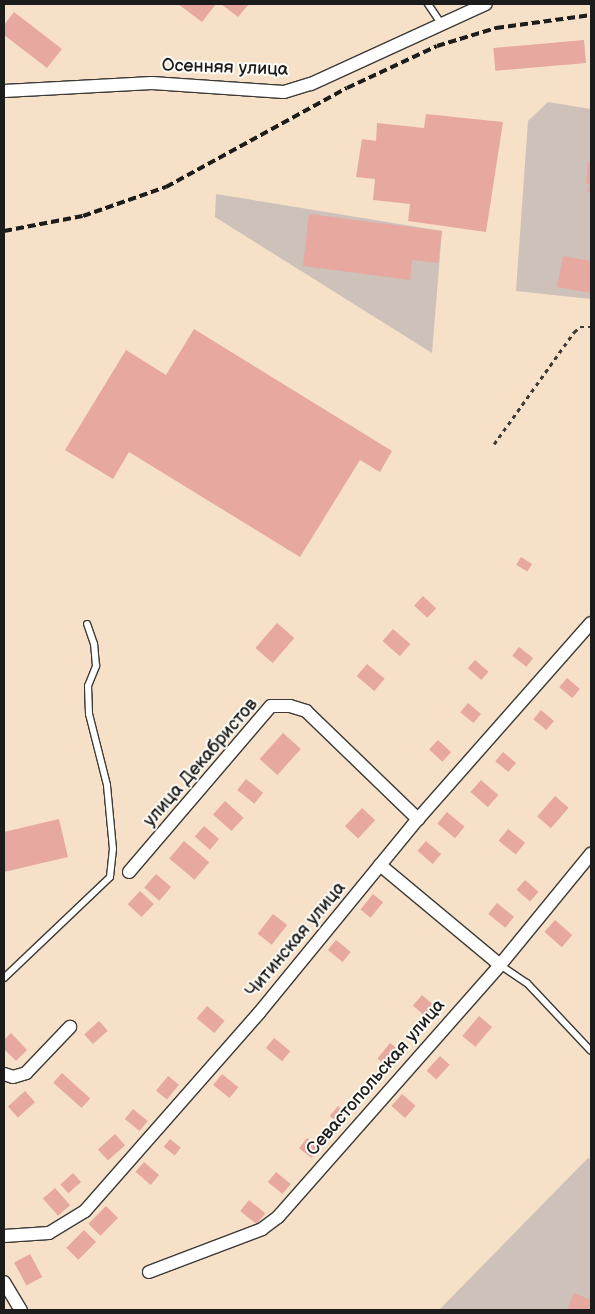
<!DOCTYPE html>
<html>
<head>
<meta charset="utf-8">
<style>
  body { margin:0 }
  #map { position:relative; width:595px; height:1314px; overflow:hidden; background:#f6e1c8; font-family:"Balsamiq Sans",sans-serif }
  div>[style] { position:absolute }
  .industrial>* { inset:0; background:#cec1b9 }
  .building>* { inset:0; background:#e7a8a0; transform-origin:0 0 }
  .path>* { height:2.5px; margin-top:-1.25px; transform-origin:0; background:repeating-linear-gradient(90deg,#3d3a36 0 4px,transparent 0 8px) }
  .roads { filter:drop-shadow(1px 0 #3d3a36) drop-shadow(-1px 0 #3d3a36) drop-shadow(0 1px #3d3a36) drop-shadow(0 -1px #3d3a36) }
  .lane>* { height:6px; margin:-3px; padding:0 3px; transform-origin:3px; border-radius:3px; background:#fff }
  .street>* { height:12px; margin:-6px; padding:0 6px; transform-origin:6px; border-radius:6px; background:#fff }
  .rail>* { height:4px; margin-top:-2px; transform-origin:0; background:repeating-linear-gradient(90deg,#1c1c1c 0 8px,transparent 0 12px) }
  span { translate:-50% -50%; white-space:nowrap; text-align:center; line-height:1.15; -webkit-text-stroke:4px #fdfcf7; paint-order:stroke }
  .street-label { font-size:18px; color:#1c1c1c }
  .frame { position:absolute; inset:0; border:5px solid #1c1c1c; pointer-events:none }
</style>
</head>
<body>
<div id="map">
  <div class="industrial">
    <div style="clip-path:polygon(548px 102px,591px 109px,591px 299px,516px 291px,528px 121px)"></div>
    <div style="clip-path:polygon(216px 194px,442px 231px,432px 353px,215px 217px)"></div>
    <div style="clip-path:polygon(588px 1158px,591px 1160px,591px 1310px,439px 1310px)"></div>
  </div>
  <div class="building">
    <div style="clip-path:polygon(178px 4px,216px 4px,202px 22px)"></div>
    <div style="clip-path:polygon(221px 4px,249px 4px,238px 17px)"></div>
    <div style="clip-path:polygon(14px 12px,62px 49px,47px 68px,4px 35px,4px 25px)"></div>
    <div style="left:584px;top:40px;width:23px;height:91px;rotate:85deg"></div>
    <div style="clip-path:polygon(426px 114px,503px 122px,486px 232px,408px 221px,410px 204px,373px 200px,375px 179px,356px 177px,362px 139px,376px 141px,377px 123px,424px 128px)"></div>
    <div style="clip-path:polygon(588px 162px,591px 162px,591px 193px,588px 192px,589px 184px,586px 184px)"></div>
    <div style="clip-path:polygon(309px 214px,442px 231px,438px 263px,412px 260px,410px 280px,303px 266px)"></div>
    <div style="clip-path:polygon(563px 256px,591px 261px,591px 293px,557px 287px)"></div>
    <div style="clip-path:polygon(194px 329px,392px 451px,380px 472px,360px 460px,300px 557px,129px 452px,113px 479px,65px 450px,126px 350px,166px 375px)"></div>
    <div style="left:521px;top:557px;width:13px;height:9px;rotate:32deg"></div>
    <div style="left:423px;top:596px;width:18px;height:13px;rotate:43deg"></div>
    <div style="left:277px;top:623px;width:23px;height:33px;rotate:41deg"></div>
    <div style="left:393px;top:629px;width:23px;height:16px;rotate:41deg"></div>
    <div style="left:519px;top:647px;width:18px;height:11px;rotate:38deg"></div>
    <div style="left:475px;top:660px;width:18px;height:11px;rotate:41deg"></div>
    <div style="left:367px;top:664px;width:23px;height:16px;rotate:40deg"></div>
    <div style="left:567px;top:678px;width:17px;height:12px;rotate:40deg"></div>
    <div style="left:468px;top:703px;width:17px;height:12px;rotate:40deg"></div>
    <div style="left:541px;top:710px;width:17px;height:12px;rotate:40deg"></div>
    <div style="left:283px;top:733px;width:24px;height:35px;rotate:42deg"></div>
    <div style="left:438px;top:740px;width:18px;height:13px;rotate:43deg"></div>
    <div style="left:503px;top:752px;width:17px;height:12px;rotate:40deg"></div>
    <div style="left:246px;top:779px;width:22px;height:14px;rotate:39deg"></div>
    <div style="left:481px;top:780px;width:23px;height:16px;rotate:41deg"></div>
    <div style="left:555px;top:796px;width:18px;height:27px;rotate:41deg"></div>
    <div style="left:225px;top:801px;width:25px;height:18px;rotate:42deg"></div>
    <div style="left:362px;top:808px;width:18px;height:25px;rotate:43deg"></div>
    <div style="left:447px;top:812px;width:23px;height:15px;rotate:40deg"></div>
    <div style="clip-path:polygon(59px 819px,68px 857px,4px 872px,4px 832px)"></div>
    <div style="left:204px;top:826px;width:20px;height:14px;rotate:41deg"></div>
    <div style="left:508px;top:829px;width:22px;height:15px;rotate:39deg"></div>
    <div style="left:184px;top:841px;width:33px;height:23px;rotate:40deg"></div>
    <div style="left:426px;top:841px;width:20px;height:13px;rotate:41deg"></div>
    <div style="left:156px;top:874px;width:20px;height:18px;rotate:41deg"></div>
    <div style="left:525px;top:880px;width:18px;height:13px;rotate:41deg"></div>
    <div style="left:140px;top:891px;width:19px;height:18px;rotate:43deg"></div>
    <div style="left:373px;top:894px;width:13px;height:20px;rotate:39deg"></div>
    <div style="left:497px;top:903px;width:22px;height:14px;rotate:39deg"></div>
    <div style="left:273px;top:914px;width:18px;height:25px;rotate:38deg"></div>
    <div style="left:555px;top:920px;width:23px;height:16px;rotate:41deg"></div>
    <div style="left:336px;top:940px;width:19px;height:13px;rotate:39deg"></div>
    <div style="left:422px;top:995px;width:20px;height:14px;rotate:41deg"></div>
    <div style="left:207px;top:1006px;width:23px;height:16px;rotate:40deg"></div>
    <div style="left:479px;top:1016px;width:17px;height:26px;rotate:40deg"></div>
    <div style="left:99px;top:1021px;width:13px;height:20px;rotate:48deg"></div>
    <div style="clip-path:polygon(11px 1033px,27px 1050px,16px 1061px,4px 1049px,4px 1040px)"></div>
    <div style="left:274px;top:1038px;width:21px;height:13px;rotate:39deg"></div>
    <div style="left:390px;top:1043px;width:13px;height:20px;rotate:39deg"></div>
    <div style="left:440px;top:1056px;width:13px;height:20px;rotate:42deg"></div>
    <div style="left:62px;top:1073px;width:38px;height:13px;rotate:42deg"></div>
    <div style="left:222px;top:1074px;width:21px;height:14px;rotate:39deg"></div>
    <div style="left:168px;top:1076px;width:14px;height:19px;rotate:39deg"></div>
    <div style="left:25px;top:1091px;width:15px;height:23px;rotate:48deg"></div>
    <div style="left:402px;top:1094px;width:18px;height:16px;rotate:41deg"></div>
    <div style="left:338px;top:1106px;width:14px;height:13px;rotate:39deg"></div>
    <div style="left:133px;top:1109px;width:19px;height:13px;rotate:39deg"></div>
    <div style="left:115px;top:1134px;width:15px;height:23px;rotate:48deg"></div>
    <div style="left:307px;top:1138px;width:16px;height:13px;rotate:38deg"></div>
    <div style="left:170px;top:1139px;width:14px;height:10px;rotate:39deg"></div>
    <div style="left:144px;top:1162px;width:20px;height:13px;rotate:41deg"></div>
    <div style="left:276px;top:1172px;width:19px;height:13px;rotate:39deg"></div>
    <div style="left:73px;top:1173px;width:12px;height:17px;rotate:48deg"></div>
    <div style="left:55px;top:1188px;width:23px;height:16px;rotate:49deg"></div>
    <div style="left:249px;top:1200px;width:21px;height:14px;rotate:39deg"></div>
    <div style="left:106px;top:1206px;width:17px;height:25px;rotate:45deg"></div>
    <div style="left:84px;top:1230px;width:17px;height:25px;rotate:45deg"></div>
    <div style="left:30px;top:1254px;width:26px;height:18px;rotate:62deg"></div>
    <div style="clip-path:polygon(574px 1293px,591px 1300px,591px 1310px,567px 1310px)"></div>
  </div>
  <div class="path">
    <div style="left:494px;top:444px;width:138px;rotate:-54.5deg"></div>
    <div style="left:574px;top:332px;width:8px;rotate:-40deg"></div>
    <div style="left:580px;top:327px;width:11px"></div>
  </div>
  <div class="roads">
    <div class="lane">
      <div style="left:428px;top:4px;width:25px;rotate:56deg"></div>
      <div style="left:500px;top:965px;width:32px;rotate:34deg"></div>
      <div style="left:527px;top:983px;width:93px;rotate:46.7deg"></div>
      <div style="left:4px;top:978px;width:146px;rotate:-43.6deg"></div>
      <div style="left:110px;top:877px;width:28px;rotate:-84deg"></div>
      <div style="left:113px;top:849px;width:64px;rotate:-95.4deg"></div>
      <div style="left:107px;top:785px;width:73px;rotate:-104.2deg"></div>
      <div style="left:89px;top:714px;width:28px;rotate:-92deg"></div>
      <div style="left:88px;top:686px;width:22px;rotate:-68deg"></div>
      <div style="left:96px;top:666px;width:22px;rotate:-95deg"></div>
      <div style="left:94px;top:644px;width:21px;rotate:-109deg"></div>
    </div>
    <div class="street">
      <div style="left:4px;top:91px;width:148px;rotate:-3.1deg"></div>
      <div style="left:152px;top:83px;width:132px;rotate:3.9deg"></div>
      <div style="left:284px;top:92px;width:28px;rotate:-17deg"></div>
      <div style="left:311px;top:84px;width:192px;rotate:-24.6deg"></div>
      <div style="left:380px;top:865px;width:156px;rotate:39.8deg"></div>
      <div style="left:129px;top:872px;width:218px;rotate:-49.5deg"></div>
      <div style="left:271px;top:706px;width:19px"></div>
      <div style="left:290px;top:706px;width:17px;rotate:17deg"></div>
      <div style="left:306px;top:711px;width:156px;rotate:44deg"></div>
      <div style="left:4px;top:1074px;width:9px;rotate:18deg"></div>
      <div style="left:13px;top:1077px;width:14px;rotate:-17deg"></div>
      <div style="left:26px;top:1073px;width:64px;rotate:-46.3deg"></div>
      <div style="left:4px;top:1236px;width:45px;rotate:-3.8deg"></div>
      <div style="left:49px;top:1233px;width:42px;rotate:-31.4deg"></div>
      <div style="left:85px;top:1211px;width:264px;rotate:-48.7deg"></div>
      <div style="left:259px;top:1013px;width:251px;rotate:-50.7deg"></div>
      <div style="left:418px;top:819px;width:261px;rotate:-48.6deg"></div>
      <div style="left:149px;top:1272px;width:121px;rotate:-20.8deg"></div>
      <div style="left:262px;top:1229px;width:20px;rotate:-37deg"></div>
      <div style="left:278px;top:1217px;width:336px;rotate:-48.6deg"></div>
      <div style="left:500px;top:965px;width:144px;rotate:-50.7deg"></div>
      <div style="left:4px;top:1282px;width:33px;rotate:59deg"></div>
    </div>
  </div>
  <div class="rail">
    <div style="left:4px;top:231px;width:80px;rotate:-10.8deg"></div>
    <div style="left:83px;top:216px;width:88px;rotate:-19.3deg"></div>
    <div style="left:166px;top:187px;width:206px;rotate:-28.7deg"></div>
    <div style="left:347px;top:88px;width:99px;rotate:-25deg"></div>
    <div style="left:437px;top:46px;width:62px;rotate:-17deg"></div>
    <div style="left:496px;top:28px;width:96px;rotate:-7.8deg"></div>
  </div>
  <div class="street-label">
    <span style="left:225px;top:68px;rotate:2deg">Осенняя улица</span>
    <span style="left:201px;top:763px;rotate:-49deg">улица Декабристов</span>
    <span style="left:296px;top:940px;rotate:-50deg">Читинская улица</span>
    <span style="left:376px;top:1078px;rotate:-49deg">Севастопольская улица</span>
  </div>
  <div class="frame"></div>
</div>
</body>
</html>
